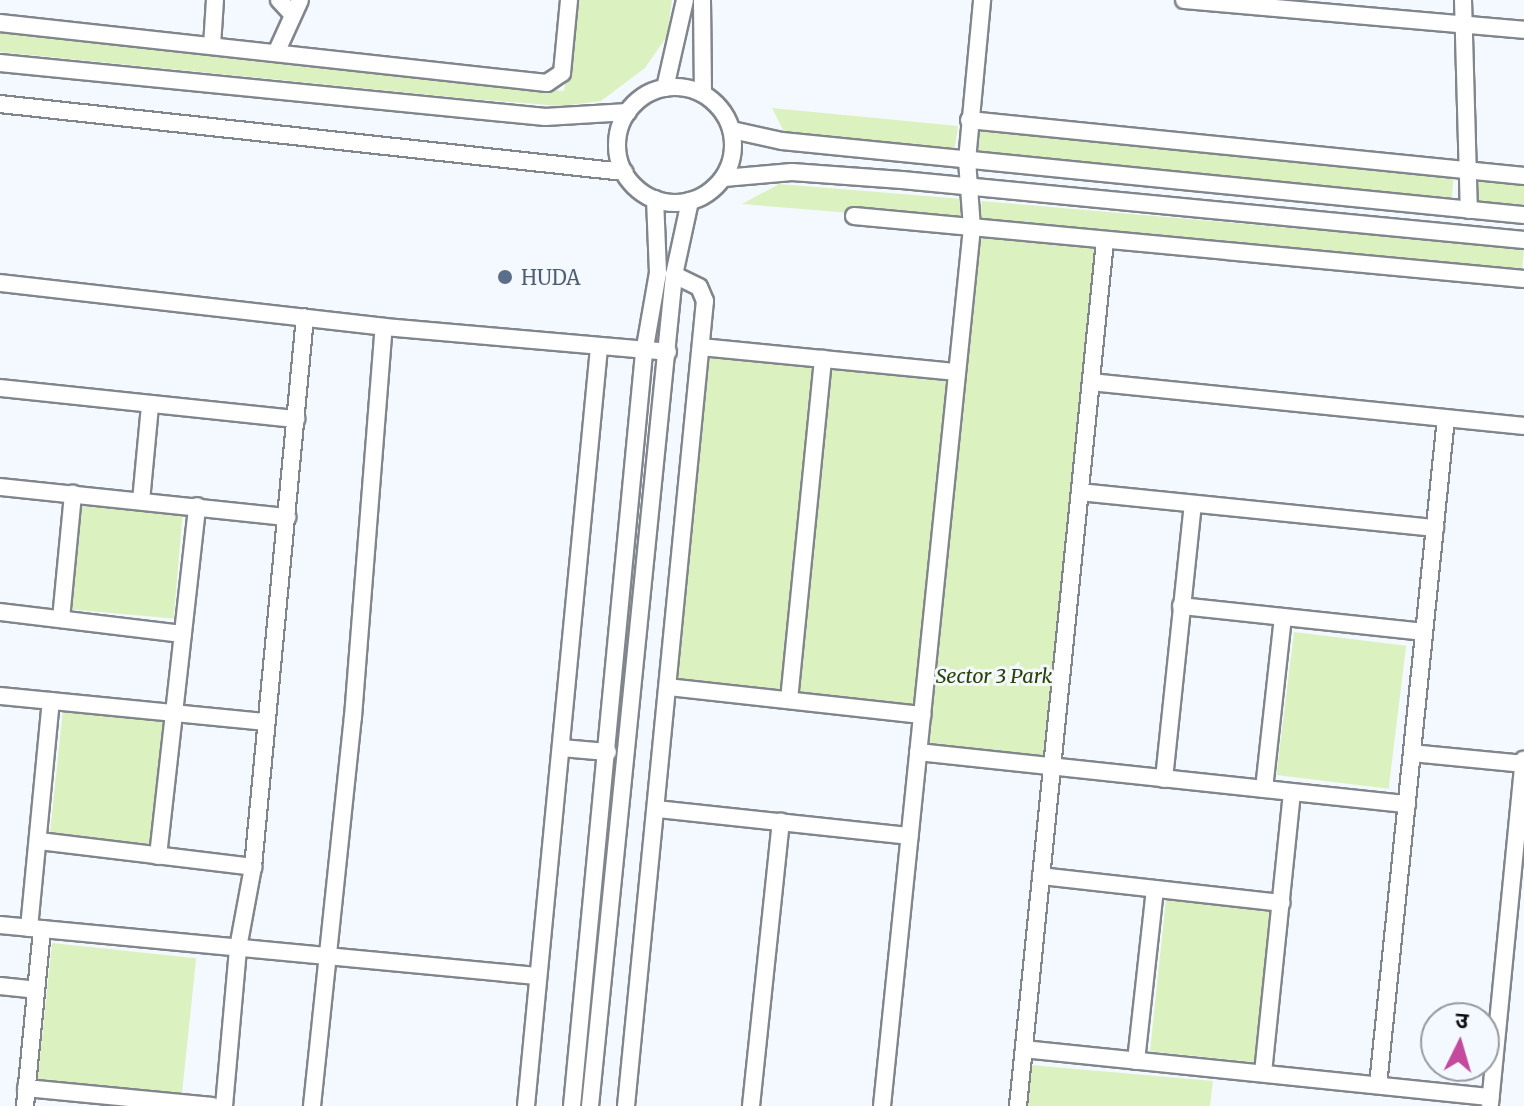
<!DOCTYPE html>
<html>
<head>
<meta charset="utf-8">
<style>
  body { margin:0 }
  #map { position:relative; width:1524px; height:1106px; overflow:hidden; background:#f4f8ff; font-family:Merriweather,"Noto Sans Devanagari",serif }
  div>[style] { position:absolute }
  .green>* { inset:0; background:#dcf1c0; transform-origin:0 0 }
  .roads { filter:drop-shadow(2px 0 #81868d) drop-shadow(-2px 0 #81868d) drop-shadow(0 2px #81868d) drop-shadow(0 -2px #81868d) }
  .minor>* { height:16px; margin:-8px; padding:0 8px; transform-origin:8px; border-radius:8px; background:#fff }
  .minor>.ring { margin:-8px; padding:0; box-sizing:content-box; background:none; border:16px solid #fff; border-radius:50% }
  .dots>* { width:22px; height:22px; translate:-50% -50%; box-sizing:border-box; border:4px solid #f4f8ff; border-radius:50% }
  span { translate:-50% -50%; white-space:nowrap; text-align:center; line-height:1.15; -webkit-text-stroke:6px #f4f8ff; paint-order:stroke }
  .service-label { font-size:20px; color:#4e5e75 }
  .left { translate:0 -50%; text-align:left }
  .park-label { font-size:20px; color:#2d4003; font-style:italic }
  .north { position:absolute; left:1420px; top:1002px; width:80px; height:80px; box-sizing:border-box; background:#f4f8ff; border:2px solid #979a9f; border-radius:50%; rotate:5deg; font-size:22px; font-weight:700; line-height:32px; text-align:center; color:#0c0e10 }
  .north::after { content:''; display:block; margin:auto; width:28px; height:36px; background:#c34a9d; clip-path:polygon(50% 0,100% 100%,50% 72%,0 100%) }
</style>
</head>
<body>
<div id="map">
  <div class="green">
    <div style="clip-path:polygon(574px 0,672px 0,667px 36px,645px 68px,601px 101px,561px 106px,472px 99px,0 52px,0 31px,564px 91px)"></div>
    <div style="clip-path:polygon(772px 108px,958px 126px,954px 153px,785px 134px)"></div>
    <div style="left:979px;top:130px;width:477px;height:26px;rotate:5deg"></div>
    <div style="clip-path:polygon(1477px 181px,1524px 186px,1524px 207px,1479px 202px)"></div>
    <div style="clip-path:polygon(779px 184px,963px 199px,960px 222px,742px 204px)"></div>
    <div style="left:982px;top:201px;width:544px;height:22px;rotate:5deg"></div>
    <div style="clip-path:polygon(972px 228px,1105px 240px,1052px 767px,918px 752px,922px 716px,668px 687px,701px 347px,957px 371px)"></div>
    <div style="left:81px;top:506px;width:102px;height:104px;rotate:5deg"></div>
    <div style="left:1294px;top:632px;width:113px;height:144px;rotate:7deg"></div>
    <div style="left:63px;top:709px;width:102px;height:126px;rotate:6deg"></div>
    <div style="left:1166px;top:899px;width:110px;height:153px;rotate:6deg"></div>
    <div style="left:52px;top:943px;width:145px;height:139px;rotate:6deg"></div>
    <div style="clip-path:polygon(1031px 1065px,1213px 1081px,1210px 1106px,1027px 1106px)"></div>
  </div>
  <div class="roads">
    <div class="minor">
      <div style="left:279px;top:0;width:19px;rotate:47deg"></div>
      <div style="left:702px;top:0;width:94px;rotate:89.4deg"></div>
      <div style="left:1184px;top:0;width:341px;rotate:5deg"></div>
      <div style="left:1463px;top:0;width:210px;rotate:88.4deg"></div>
      <div style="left:0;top:23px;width:550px;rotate:6.26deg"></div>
      <div style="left:547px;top:83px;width:18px;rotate:-34deg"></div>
      <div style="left:562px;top:73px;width:73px;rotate:-84.5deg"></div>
      <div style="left:212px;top:46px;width:46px;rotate:-86.3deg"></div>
      <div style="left:276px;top:53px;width:58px;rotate:-65.6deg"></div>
      <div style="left:0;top:63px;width:548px;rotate:5.66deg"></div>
      <div style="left:545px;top:117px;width:83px;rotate:-3.4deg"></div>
      <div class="ring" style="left:617px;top:87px;width:100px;height:100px"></div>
      <div style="left:665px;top:88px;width:90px;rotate:-77.2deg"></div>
      <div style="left:0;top:104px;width:628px;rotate:6.22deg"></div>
      <div style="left:969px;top:120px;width:558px;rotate:5.76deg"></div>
      <div style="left:732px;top:130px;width:51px;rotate:12.4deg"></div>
      <div style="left:782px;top:141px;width:746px;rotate:5.7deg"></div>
      <div style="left:724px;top:178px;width:68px;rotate:-5deg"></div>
      <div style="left:792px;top:172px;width:110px;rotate:4.2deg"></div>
      <div style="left:902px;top:180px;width:625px;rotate:5.51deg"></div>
      <div style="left:854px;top:216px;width:673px;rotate:5.37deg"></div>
      <div style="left:0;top:283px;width:387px;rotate:6.5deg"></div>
      <div style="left:384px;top:327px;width:285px;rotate:5deg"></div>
      <div style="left:701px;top:347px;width:257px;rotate:5.6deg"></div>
      <div style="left:1091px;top:382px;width:435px;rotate:5.8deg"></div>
      <div style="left:0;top:388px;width:298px;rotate:6deg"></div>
      <div style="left:0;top:487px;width:289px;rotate:6deg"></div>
      <div style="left:1080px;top:492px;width:357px;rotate:5.8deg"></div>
      <div style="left:141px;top:501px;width:95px;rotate:-84.6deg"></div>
      <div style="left:1181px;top:606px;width:244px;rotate:6.1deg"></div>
      <div style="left:0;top:612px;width:184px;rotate:6.9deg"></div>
      <div style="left:61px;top:619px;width:126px;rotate:-84.5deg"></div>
      <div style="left:668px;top:687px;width:256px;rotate:6.3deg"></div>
      <div style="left:0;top:696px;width:265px;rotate:5.6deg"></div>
      <div style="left:789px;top:700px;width:343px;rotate:-84.3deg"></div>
      <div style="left:561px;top:748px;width:47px;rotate:4.9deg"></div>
      <div style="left:918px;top:752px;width:492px;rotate:6.1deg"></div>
      <div style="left:1412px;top:753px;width:113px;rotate:5.6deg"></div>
      <div style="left:1164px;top:779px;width:276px;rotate:-84deg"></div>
      <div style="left:1264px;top:789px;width:173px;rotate:-83.7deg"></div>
      <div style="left:657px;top:809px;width:254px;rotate:6.1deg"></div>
      <div style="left:39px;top:841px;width:216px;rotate:6.9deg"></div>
      <div style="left:158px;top:856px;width:352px;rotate:-83.6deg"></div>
      <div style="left:1041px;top:876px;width:242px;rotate:6.4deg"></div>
      <div style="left:0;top:925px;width:539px;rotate:5.43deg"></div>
      <div style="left:29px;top:928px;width:228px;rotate:-84.5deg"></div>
      <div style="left:0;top:986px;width:36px;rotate:6deg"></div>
      <div style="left:1024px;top:1049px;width:469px;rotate:5.9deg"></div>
      <div style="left:1136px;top:1061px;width:173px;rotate:-83.7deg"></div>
      <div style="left:1263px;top:1073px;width:282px;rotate:-84.1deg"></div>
      <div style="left:1378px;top:1085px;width:670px;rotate:-84.18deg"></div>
      <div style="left:26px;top:1088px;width:187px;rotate:5.5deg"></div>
      <div style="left:1490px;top:1104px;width:346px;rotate:-84.4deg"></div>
      <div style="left:25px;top:1106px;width:178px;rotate:-84.5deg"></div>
      <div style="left:224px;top:1106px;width:159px;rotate:-84.9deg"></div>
      <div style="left:238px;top:948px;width:82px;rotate:-79.5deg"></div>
      <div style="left:253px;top:867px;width:552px;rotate:-84.6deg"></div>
      <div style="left:312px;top:1106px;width:391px;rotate:-84deg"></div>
      <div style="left:353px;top:717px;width:391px;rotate:-85.5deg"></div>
      <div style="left:526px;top:1106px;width:762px;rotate:-84.5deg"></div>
      <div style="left:572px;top:1106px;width:756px;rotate:-84.54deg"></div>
      <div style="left:644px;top:353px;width:81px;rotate:-80.1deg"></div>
      <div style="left:658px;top:273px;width:74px;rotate:-92.3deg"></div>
      <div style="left:590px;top:1106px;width:835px;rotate:-84.23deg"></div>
      <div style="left:674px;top:275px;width:76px;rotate:-77.8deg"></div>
      <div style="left:626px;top:1106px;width:809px;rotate:-84.4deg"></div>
      <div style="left:705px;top:301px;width:15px;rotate:-113deg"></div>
      <div style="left:699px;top:287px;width:28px;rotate:-154deg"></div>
      <div style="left:751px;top:1106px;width:286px;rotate:-84deg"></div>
      <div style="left:882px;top:1106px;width:883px;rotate:-84.15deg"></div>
      <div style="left:972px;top:228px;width:68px;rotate:-94.2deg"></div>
      <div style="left:967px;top:160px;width:161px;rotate:-84.6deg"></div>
      <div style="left:1018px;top:1106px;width:870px;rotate:-84.26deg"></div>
    </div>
  </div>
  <div class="dots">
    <div style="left:505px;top:277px;background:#5c6f8a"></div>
  </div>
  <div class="service-label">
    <span class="left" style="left:521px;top:277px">HUDA</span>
  </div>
  <div class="park-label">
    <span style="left:994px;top:675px">Sector 3 Park</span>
  </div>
  <div class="north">उ</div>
</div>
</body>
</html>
